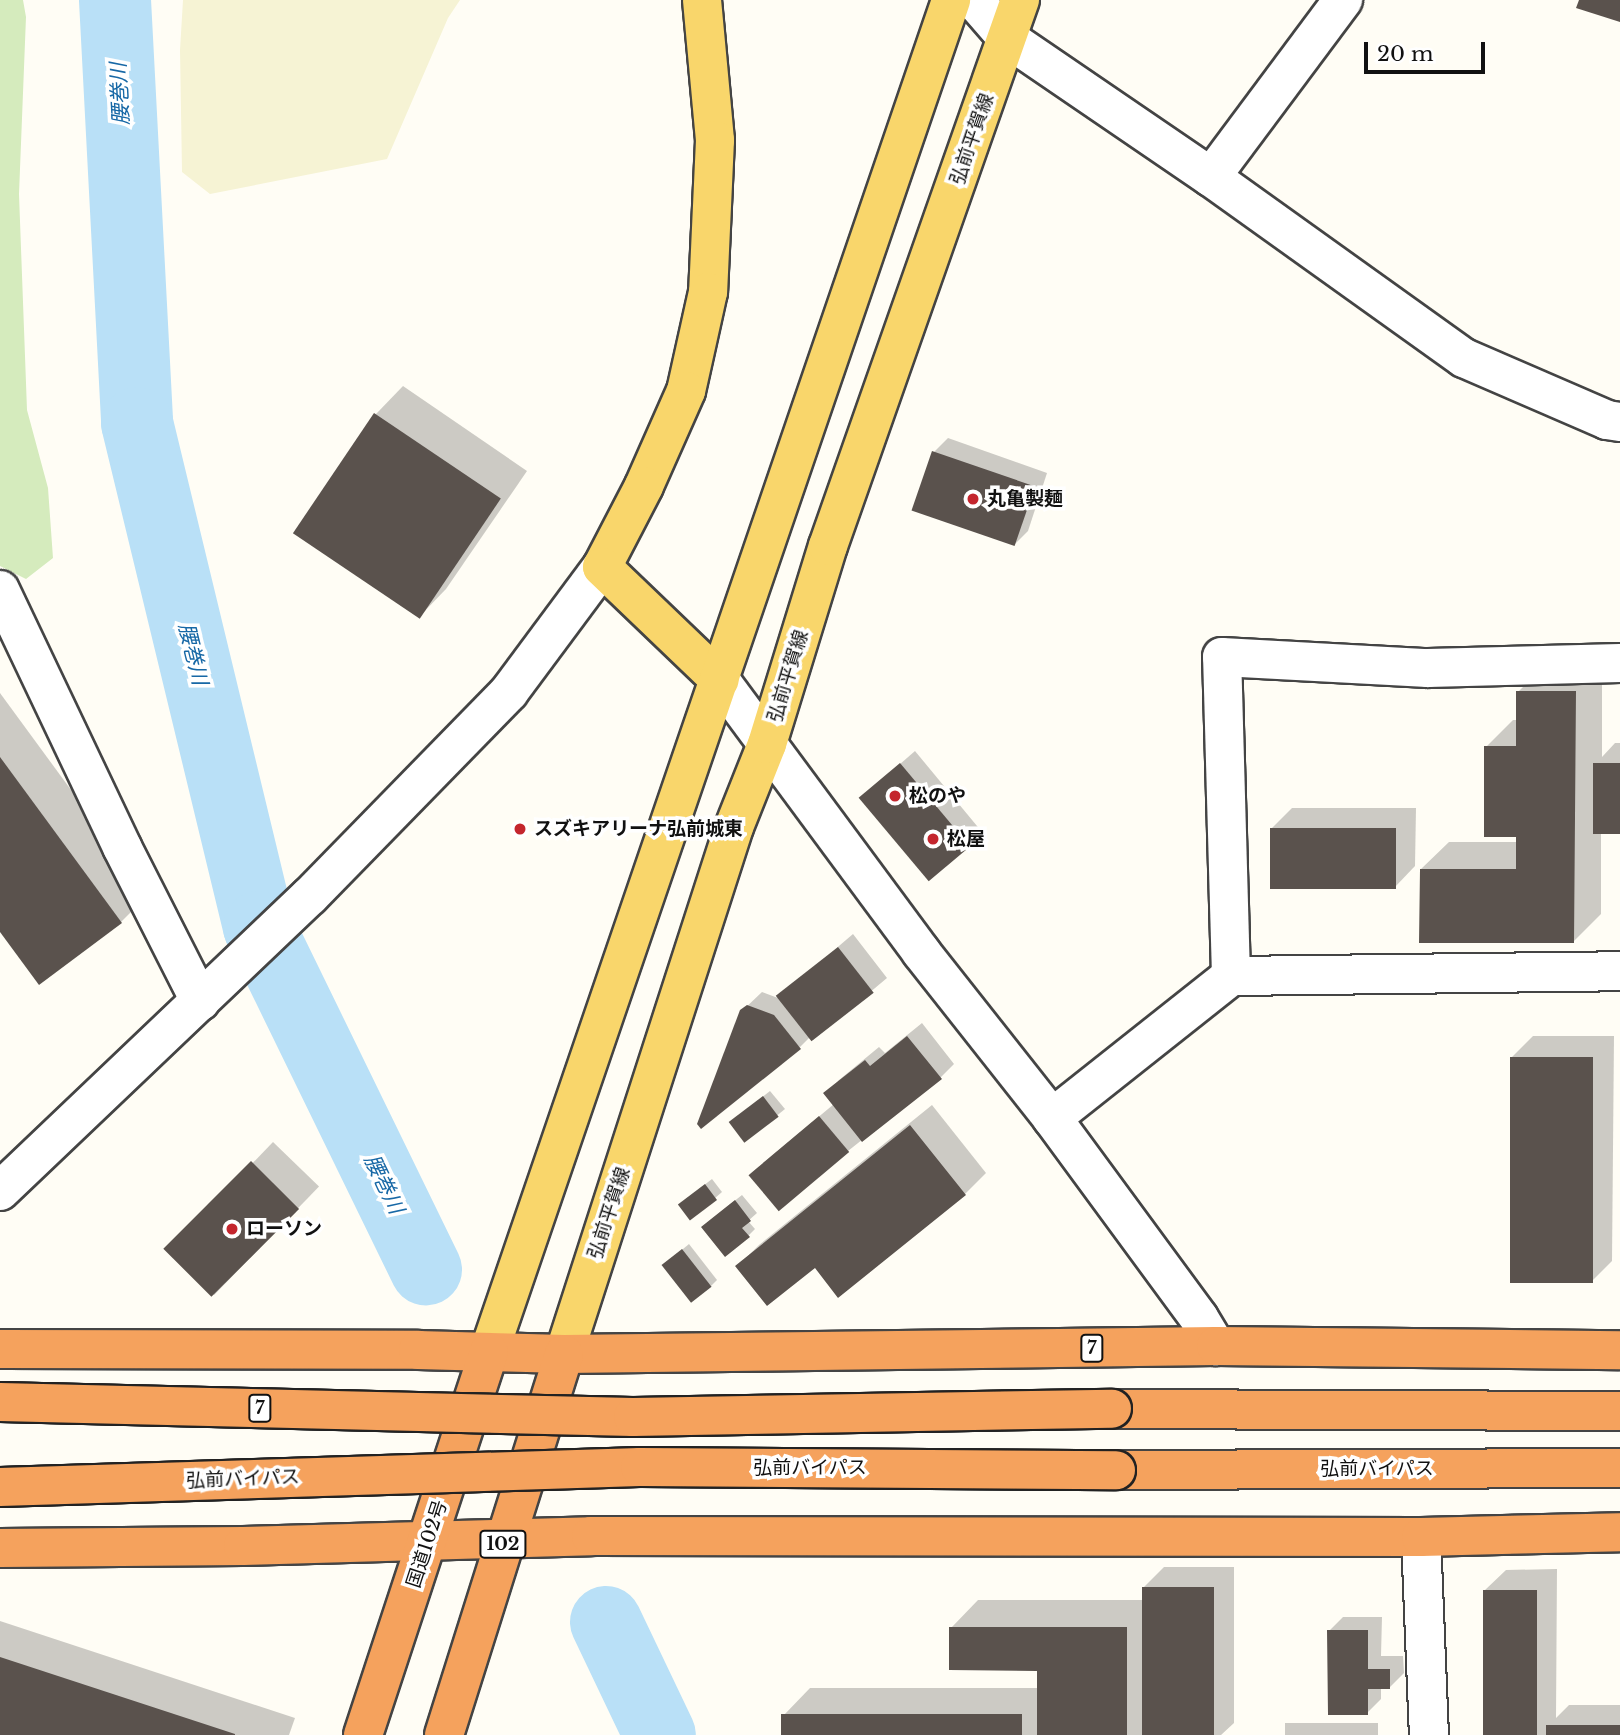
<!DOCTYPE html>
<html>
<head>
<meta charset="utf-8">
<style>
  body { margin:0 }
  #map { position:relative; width:1620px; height:1735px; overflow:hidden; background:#fffdf5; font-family:"Libre Baskerville","Noto Sans JP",serif }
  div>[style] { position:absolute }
  .farmland>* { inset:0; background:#f6f3d4 }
  .green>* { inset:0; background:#d5ebbd }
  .shadow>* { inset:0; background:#0003; transform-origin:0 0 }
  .river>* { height:72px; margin:-36px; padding:0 36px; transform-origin:36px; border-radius:36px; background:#b9e0f7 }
  .building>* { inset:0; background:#5a524d; transform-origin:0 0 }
  .roads { filter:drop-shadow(2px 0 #444) drop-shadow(-2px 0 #444) drop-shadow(0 2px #444) drop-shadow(0 -2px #444) }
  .minor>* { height:38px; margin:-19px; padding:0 19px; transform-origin:19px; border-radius:19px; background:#fff }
  .major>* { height:38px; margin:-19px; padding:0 19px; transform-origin:19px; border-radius:19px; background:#f9d66b }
  .highway>* { height:38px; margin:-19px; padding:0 19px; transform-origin:19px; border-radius:19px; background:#f5a25d }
  .bridges { filter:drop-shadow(2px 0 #222) drop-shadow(-2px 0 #222) drop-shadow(0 2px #222) drop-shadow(0 -2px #222) }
  .highway-bridge>* { height:38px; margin:-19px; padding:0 19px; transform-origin:19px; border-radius:19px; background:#f5a25d }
  .dots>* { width:19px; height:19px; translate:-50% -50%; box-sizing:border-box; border:4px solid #fff; border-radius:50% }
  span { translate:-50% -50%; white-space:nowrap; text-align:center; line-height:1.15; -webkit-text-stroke:7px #fff; paint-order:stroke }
  .shield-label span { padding:2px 5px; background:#fff; border:2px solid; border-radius:5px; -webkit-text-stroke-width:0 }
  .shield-label { font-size:18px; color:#111; font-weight:700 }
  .street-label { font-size:19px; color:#111 }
  .poi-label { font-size:19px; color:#111; font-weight:700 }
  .left { translate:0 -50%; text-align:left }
  .water-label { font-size:21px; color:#1768a6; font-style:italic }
  .scale { position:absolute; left:1364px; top:42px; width:121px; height:32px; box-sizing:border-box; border:4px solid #111; border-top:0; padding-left:9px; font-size:21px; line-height:24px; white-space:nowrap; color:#111; -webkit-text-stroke:5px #fff; paint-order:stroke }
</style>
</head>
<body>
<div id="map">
  <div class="farmland">
    <div style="clip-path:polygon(183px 0,460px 0,448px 18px,387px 159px,210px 194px,182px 172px,180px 50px)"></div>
  </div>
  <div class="green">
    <div style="clip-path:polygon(0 0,23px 0,26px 17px,19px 194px,27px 410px,48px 488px,53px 558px,26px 579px,0 566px)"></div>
  </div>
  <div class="shadow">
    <div style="clip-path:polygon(403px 386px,527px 471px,446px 589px,419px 617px,295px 532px,376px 414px)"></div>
    <div style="clip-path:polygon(948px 438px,1047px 473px,1028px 531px,1014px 545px,934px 452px)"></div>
    <div style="clip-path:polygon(1602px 664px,1602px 757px,1615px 743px,1620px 743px,1620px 833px,1601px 833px,1601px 914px,1574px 941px,1421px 869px,1449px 842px,1518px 842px,1486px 747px,1513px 720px,1518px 720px,1518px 692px,1545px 665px)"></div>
    <div style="clip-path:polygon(0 693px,148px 895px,121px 922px,0 929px)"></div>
    <div style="clip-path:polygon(915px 751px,982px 832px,968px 846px,861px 798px)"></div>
    <div style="clip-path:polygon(1292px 808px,1416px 808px,1415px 866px,1395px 887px,1271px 829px)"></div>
    <div style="clip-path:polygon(853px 934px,887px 978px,813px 1040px,810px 1037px,800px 1047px,742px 1011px,762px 992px,778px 998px)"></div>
    <div style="clip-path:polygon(922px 1023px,954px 1064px,941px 1077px,848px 1151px,750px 1174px,834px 1104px,826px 1094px,839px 1080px,879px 1047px,885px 1053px)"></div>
    <div style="clip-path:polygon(1533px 1036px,1614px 1036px,1612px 1261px,1591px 1282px,1512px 1057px)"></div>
    <div style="clip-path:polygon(770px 1091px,785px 1109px,746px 1141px,737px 1117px)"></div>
    <div style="clip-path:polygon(932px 1105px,986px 1173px,965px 1194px,815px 1265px,738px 1266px,759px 1245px)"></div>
    <div style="left:273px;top:1142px;width:64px;height:151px;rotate:44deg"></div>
    <div style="clip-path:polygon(712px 1179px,722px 1192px,691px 1219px,686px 1199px)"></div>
    <div style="clip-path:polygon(742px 1195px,757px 1213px,748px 1221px,755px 1229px,748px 1236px,709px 1221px)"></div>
    <div style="clip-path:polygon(689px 1244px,717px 1280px,711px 1286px,671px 1259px)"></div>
    <div style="clip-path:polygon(1164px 1567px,1234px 1567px,1234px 1723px,1221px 1735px,783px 1735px,783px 1716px,810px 1688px,1038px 1688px,1038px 1669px,951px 1628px,978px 1600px,1143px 1600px,1143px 1588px)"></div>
    <div style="clip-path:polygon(1557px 1569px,1556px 1718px,1569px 1705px,1620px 1705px,1620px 1735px,1484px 1735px,1485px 1590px,1506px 1570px)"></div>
    <div style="clip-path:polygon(1343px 1617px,1382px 1617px,1381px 1656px,1403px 1656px,1404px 1673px,1390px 1687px,1381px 1687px,1381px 1699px,1367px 1713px,1329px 1631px)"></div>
    <div style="clip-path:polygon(0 1621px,295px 1718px,289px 1735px,0 1735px)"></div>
    <div style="left:1285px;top:1723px;width:93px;height:17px"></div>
  </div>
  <div class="river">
    <div style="left:115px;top:0;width:424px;rotate:87deg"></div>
    <div style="left:137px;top:423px;width:519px;rotate:76.39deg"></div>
    <div style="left:259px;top:927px;width:381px;rotate:64deg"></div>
    <div style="left:606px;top:1622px;width:125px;rotate:64.5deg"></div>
  </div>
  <div class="building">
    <div style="clip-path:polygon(1579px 0,1620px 0,1620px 22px,1576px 8px)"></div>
    <div style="left:374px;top:413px;width:153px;height:145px;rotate:34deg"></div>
    <div style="left:932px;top:451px;width:109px;height:63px;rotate:19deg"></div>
    <div style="clip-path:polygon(1516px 691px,1576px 691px,1574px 943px,1419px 943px,1420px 869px,1516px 869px,1516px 837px,1484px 837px,1484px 746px,1516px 746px)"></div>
    <div style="clip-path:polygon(0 757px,122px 923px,39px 985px,0 932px)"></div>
    <div style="left:900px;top:763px;width:109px;height:54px;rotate:50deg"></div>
    <div style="left:1593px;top:763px;width:27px;height:71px"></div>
    <div style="left:1270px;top:828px;width:126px;height:61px"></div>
    <div style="left:838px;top:947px;width:58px;height:79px;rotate:52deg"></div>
    <div style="clip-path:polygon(747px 1005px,774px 1015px,801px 1049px,701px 1129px,697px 1124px,740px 1010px)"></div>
    <div style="clip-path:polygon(907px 1036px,942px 1079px,862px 1142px,823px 1093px,865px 1060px,870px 1066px)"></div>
    <div style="left:1510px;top:1057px;width:83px;height:226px"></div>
    <div style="left:763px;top:1096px;width:26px;height:43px;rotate:53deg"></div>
    <div style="left:819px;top:1116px;width:47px;height:92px;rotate:50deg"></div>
    <div style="clip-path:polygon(910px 1125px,966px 1195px,838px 1298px,815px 1268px,767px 1306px,735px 1266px)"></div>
    <div style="left:251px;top:1161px;width:68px;height:124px;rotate:45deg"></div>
    <div style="left:705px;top:1184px;width:20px;height:34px;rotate:53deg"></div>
    <div style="clip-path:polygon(735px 1200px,751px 1221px,742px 1228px,750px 1237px,725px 1257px,701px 1227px)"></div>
    <div style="left:682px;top:1249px;width:48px;height:26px;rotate:52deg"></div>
    <div style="left:1142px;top:1587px;width:72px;height:148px"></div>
    <div style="left:1483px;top:1590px;width:54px;height:145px"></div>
    <div style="clip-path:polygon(949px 1627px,1127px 1627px,1127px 1735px,1037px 1735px,1037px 1671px,949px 1670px)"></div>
    <div style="clip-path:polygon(1327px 1630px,1368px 1630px,1368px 1669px,1390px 1669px,1390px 1689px,1368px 1689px,1368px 1715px,1328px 1715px)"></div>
    <div style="clip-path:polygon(0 1657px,235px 1734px,235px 1735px,0 1735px)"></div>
    <div style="left:1022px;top:1714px;width:21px;height:241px;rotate:90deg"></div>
    <div style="left:1546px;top:1725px;width:74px;height:10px"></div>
  </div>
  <div class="roads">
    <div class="minor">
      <div style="left:974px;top:0;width:50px;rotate:49deg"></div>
      <div style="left:1007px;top:38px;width:247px;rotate:34.3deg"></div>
      <div style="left:1211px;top:177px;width:311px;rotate:35.6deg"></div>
      <div style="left:1464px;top:358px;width:156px;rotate:23.4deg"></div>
      <div style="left:1607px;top:420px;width:13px;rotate:9deg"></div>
      <div style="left:1211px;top:177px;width:221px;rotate:-53.3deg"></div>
      <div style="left:0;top:590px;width:284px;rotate:64.6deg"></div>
      <div style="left:122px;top:847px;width:173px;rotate:63.1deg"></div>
      <div style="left:720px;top:680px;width:338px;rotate:53.5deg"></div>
      <div style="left:921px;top:952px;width:211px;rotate:51.7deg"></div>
      <div style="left:1052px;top:1118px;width:248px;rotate:53.7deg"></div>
      <div style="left:1199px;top:1318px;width:33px;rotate:59deg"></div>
      <div style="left:1231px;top:976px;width:319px;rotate:-91.6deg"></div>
      <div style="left:1222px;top:657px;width:206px;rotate:3.1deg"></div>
      <div style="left:1428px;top:668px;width:192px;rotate:-1.5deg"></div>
      <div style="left:1052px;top:1118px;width:228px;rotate:-38.4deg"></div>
      <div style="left:1231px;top:976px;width:389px;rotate:-0.7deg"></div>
      <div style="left:0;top:1191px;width:428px;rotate:-43.6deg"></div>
      <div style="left:310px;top:896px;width:285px;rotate:-45.7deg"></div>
      <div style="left:509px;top:692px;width:156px;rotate:-53.4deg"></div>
      <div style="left:1421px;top:1537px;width:198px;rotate:87.7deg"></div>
    </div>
    <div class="major">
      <div style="left:702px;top:0;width:141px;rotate:84.7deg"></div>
      <div style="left:715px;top:140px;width:152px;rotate:92.6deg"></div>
      <div style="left:708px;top:292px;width:101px;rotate:102.5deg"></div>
      <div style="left:686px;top:391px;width:104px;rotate:113.9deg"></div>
      <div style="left:644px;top:486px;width:91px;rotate:117.4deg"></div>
      <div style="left:602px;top:567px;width:163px;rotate:43.8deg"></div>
      <div style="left:489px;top:1352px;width:1429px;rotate:-71.13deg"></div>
      <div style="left:564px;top:1354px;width:554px;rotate:-72.12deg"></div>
      <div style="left:734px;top:827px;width:89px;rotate:-68.3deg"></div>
      <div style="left:767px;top:744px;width:207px;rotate:-72.9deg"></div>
      <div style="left:828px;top:546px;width:579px;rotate:-70.63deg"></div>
    </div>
    <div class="highway">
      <div style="left:0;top:1349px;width:418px;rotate:0.1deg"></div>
      <div style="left:418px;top:1350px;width:146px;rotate:1.6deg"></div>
      <div style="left:564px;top:1354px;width:652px;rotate:-0.7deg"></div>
      <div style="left:1216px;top:1346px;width:404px;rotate:0.6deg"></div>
      <div style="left:1112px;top:1409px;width:508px;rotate:0.23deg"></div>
      <div style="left:1116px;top:1470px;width:504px;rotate:-0.23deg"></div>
      <div style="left:0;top:1548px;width:243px;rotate:-0.5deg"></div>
      <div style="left:243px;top:1546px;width:348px;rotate:-1.6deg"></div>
      <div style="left:591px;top:1536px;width:830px;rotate:0.07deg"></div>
      <div style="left:1421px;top:1537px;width:199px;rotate:-1.4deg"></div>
      <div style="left:363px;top:1735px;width:403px;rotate:-71.8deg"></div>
      <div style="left:444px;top:1735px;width:399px;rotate:-72.5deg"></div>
    </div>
  </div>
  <div class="bridges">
    <div class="highway-bridge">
      <div style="left:0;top:1402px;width:633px;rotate:1.36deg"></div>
      <div style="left:633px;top:1417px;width:479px;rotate:-1deg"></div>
      <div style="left:0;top:1487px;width:640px;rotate:-1.79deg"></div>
      <div style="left:640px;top:1467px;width:476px;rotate:0.4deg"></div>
    </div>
  </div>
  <div class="dots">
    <div style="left:973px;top:499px;background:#c4262e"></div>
    <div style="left:895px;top:796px;background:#c4262e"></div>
    <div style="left:520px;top:829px;background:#c4262e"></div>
    <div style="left:933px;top:839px;background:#c4262e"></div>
    <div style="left:232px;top:1229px;background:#c4262e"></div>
  </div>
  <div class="shield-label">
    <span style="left:1092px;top:1348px">7</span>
    <span style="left:260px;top:1408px">7</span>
    <span style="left:503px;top:1544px">102</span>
  </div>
  <div class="street-label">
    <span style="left:972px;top:139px;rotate:-71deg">弘前平賀線</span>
    <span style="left:788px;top:676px;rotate:-73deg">弘前平賀線</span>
    <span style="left:609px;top:1213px;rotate:-72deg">弘前平賀線</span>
    <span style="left:810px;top:1468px">弘前バイパス</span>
    <span style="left:1377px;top:1469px">弘前バイパス</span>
    <span style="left:243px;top:1479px;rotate:-2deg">弘前バイパス</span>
    <span style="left:427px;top:1544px;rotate:-72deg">国道102号</span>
  </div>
  <div class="poi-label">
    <span class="left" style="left:987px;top:499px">丸亀製麺</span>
    <span class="left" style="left:909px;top:796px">松のや</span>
    <span class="left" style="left:534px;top:829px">スズキアリーナ弘前城東</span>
    <span class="left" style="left:947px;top:839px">松屋</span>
    <span class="left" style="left:246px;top:1229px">ローソン</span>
  </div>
  <div class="water-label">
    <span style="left:120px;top:94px;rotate:-93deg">腰巻川</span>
    <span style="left:193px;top:654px;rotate:76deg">腰巻川</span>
    <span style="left:384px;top:1184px;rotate:64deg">腰巻川</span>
  </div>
  <div class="scale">20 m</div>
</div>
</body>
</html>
